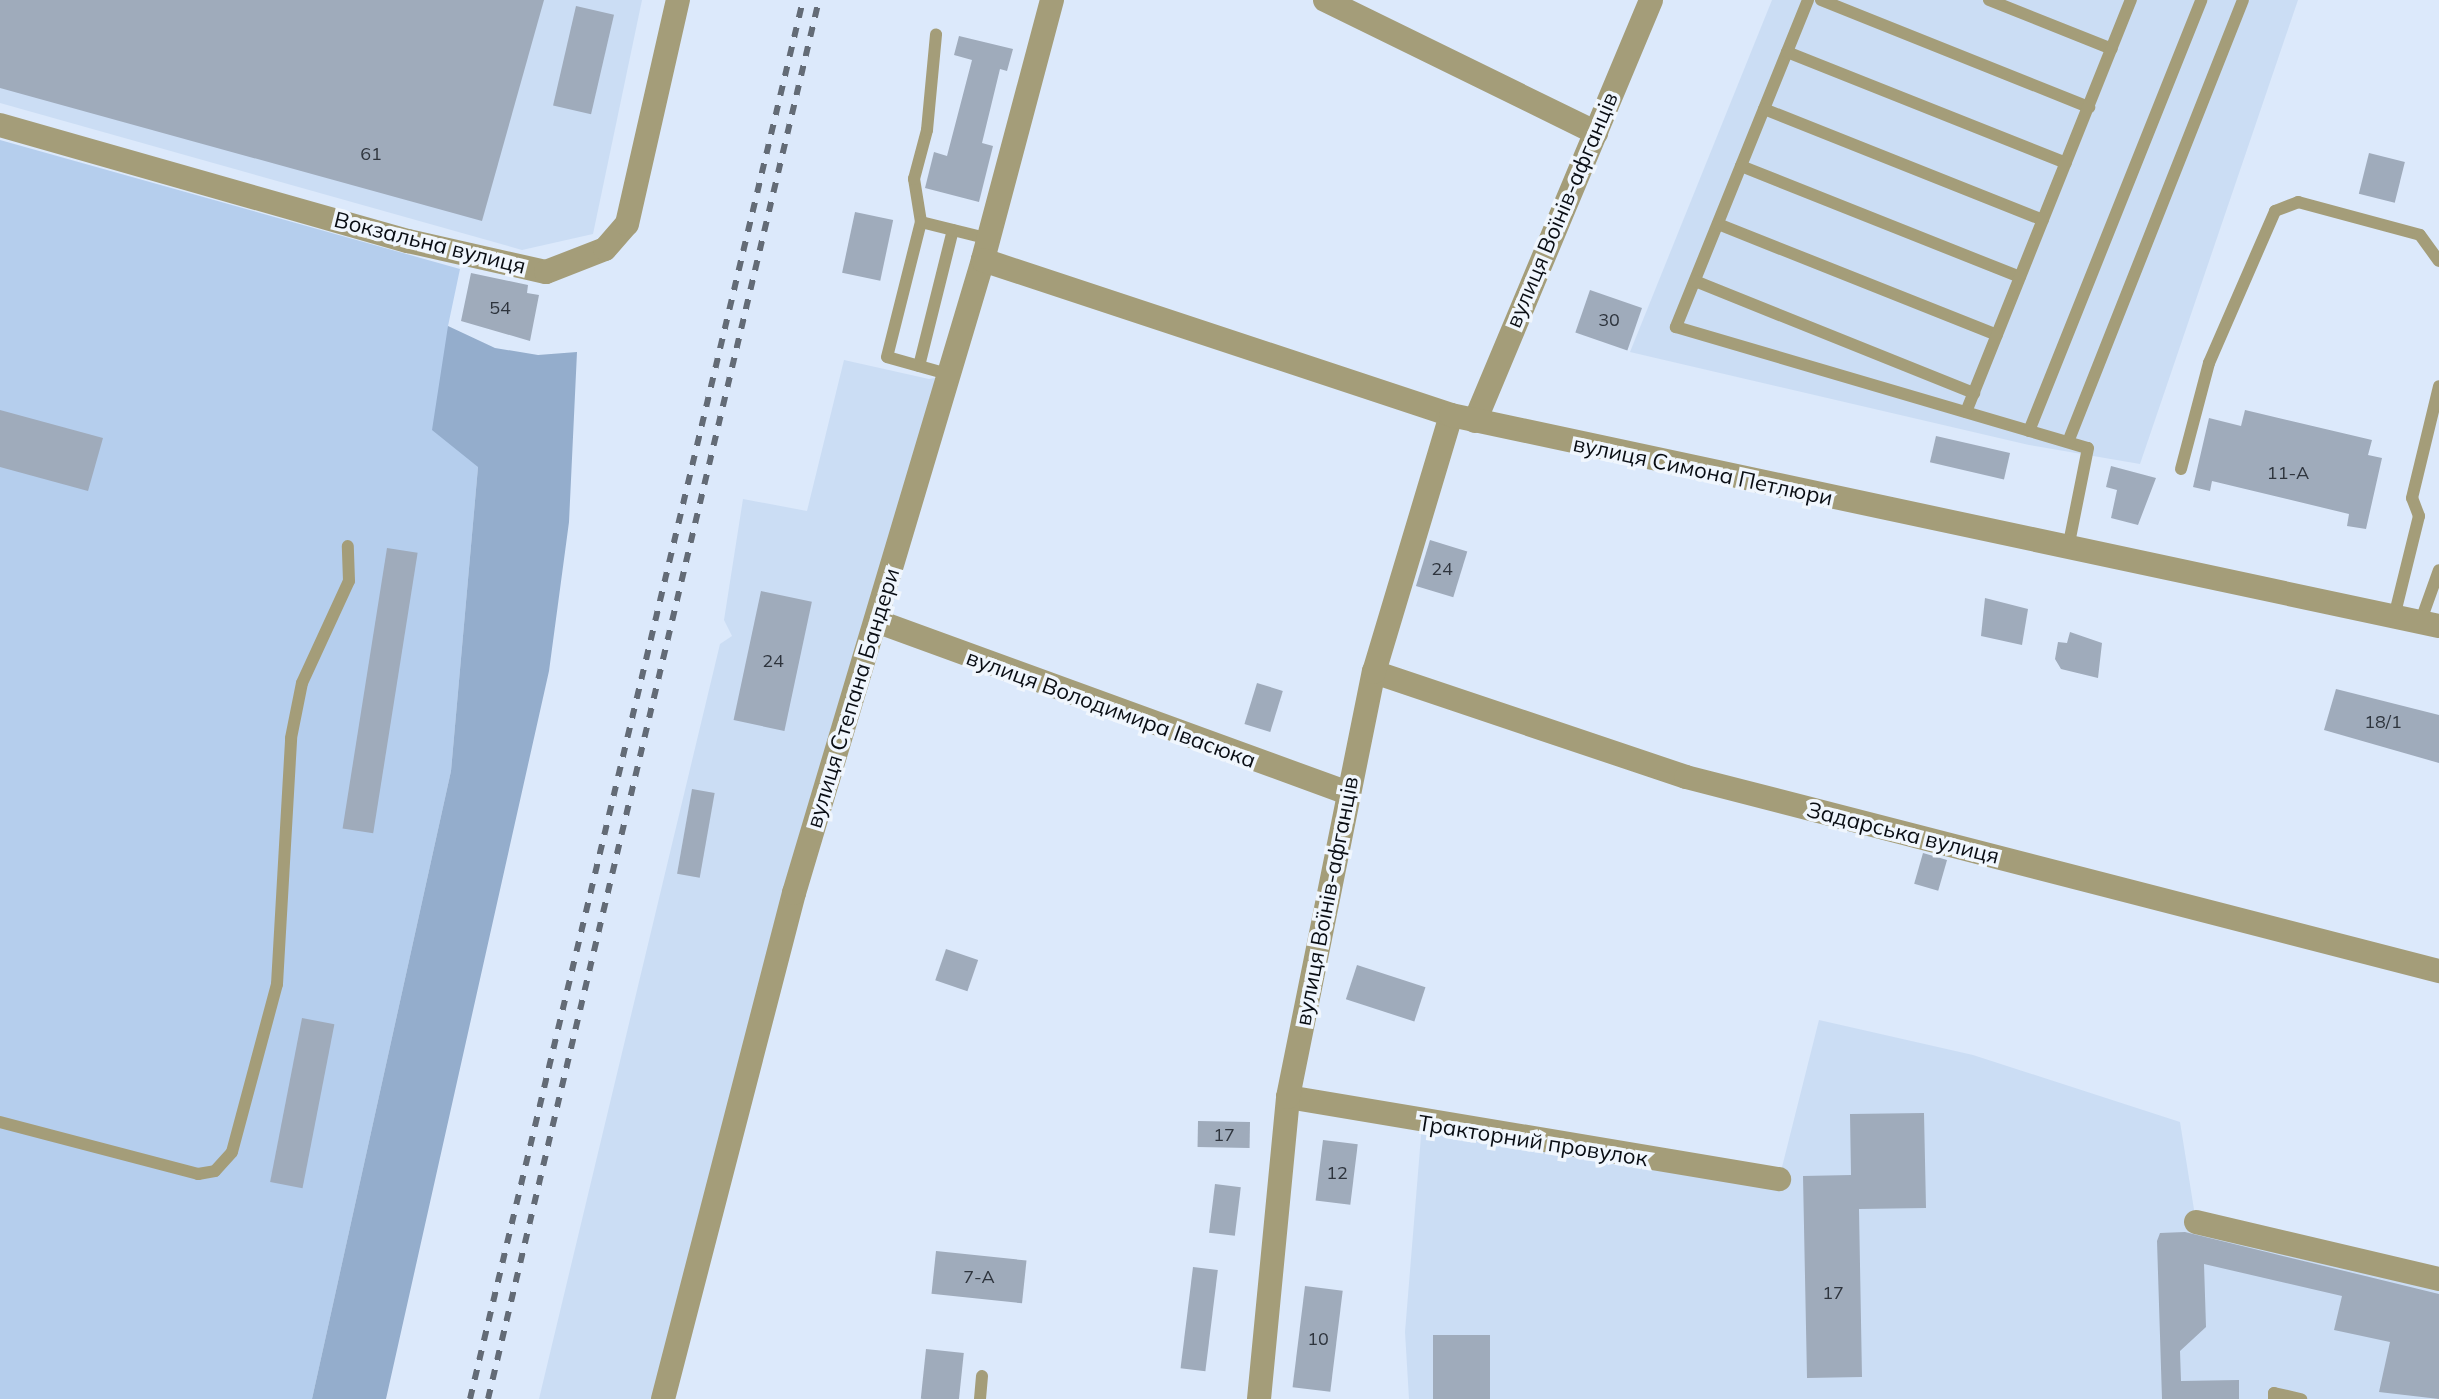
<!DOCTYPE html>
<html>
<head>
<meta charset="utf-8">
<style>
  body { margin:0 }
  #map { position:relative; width:2439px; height:1399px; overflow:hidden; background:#dce9fb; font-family:Mulish,sans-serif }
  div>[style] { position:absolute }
  .built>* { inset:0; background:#cbddf4 }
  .green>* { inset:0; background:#b5ceed }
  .forest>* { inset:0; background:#94adcc }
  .building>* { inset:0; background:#9fabbb; transform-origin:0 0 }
  .service>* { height:12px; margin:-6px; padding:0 6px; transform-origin:6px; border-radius:6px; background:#a49d79 }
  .minor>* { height:24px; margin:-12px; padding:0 12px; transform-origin:12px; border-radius:12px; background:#a49d79 }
  .tertiary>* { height:24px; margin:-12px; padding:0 12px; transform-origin:12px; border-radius:12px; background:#a49d79 }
  .rail>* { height:6px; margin-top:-3px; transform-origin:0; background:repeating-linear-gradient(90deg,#636b76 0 10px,transparent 0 20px) }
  span { translate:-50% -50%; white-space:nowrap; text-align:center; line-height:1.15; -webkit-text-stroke:7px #f0f6fd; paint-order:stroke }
  .number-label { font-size:18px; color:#2e343d }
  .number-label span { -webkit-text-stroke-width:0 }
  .street-label { font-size:22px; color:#090d13 }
</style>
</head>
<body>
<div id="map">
  <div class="built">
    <div style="clip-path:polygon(0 0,642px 0,593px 234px,522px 250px,0 103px)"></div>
    <div style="clip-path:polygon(1772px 0,2298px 0,2140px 464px,2029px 445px,1630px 352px)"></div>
    <div style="clip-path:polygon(844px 360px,929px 379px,951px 375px,663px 1399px,539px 1399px,720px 644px,732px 636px,724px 620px,743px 499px,807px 511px)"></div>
    <div style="clip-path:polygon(1819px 1020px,1973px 1055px,2180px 1122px,2196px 1222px,2439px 1279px,2439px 1399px,1409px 1399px,1405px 1332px,1422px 1124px,1779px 1179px)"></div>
  </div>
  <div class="green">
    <div style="clip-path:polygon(0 140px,460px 269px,448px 326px,478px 467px,451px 771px,312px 1399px,0 1399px)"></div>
  </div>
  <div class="forest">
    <div style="clip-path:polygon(448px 326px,495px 348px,538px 355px,577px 352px,569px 522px,549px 671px,386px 1399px,312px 1399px,451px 771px,478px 467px,432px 430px)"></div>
  </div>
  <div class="building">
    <div style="clip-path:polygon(0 0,544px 0,482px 221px,0 88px)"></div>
    <div style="left:576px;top:6px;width:39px;height:102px;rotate:13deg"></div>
    <div style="clip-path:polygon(959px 36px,1013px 49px,1007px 71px,1000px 69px,982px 143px,993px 146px,979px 202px,925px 188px,934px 152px,947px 156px,972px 60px,954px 55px)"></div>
    <div style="left:2369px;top:153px;width:37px;height:42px;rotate:14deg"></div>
    <div style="left:855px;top:212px;width:39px;height:62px;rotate:12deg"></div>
    <div style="clip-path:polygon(471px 273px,528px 285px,527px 293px,539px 295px,530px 341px,461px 321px)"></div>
    <div style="left:1590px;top:290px;width:55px;height:45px;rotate:19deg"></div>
    <div style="clip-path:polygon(0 410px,103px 438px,88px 491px,0 467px)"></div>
    <div style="clip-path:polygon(2245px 410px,2372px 440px,2368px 455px,2382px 458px,2366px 529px,2347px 526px,2349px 514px,2212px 481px,2210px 491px,2193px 487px,2209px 418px,2241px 426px)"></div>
    <div style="left:1936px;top:436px;width:76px;height:27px;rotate:13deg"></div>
    <div style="clip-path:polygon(2111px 466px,2156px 478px,2138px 525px,2111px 518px,2117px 490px,2106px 487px)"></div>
    <div style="left:1430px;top:540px;width:39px;height:48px;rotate:17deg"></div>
    <div style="left:387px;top:548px;width:31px;height:284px;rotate:9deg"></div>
    <div style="left:761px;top:591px;width:52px;height:132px;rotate:12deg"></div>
    <div style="clip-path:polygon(1985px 598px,2028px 609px,2022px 645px,1981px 636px)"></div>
    <div style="clip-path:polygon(2070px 632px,2102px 643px,2098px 678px,2061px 669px,2055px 659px,2058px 642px,2067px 643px)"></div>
    <div style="left:1257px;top:683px;width:27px;height:43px;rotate:17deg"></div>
    <div style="clip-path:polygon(2336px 689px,2439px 715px,2439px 763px,2324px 730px)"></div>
    <div style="left:692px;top:789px;width:23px;height:86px;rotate:10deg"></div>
    <div style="left:1923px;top:853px;width:25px;height:32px;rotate:16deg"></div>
    <div style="left:946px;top:949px;width:34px;height:33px;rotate:19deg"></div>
    <div style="left:1357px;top:965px;width:72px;height:36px;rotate:18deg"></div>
    <div style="left:302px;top:1018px;width:33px;height:167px;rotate:11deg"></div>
    <div style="clip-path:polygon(1924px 1113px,1926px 1208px,1859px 1209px,1862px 1377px,1807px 1378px,1803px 1176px,1851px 1175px,1850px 1114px)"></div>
    <div style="left:1198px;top:1121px;width:52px;height:26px;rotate:1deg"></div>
    <div style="left:1323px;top:1140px;width:35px;height:61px;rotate:7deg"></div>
    <div style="left:1215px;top:1184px;width:26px;height:49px;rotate:7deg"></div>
    <div style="clip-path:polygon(2185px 1232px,2439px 1294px,2439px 1399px,2379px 1392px,2390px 1342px,2334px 1330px,2342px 1296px,2204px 1264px,2206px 1327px,2180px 1351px,2181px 1381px,2239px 1380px,2239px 1399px,2162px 1399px,2157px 1241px,2160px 1233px)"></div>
    <div style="left:936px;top:1251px;width:91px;height:43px;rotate:6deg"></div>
    <div style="left:1193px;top:1267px;width:25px;height:102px;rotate:7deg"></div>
    <div style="left:1305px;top:1286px;width:38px;height:102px;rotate:7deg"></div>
    <div style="left:1433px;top:1335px;width:57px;height:64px"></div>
    <div style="left:926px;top:1349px;width:38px;height:50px;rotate:6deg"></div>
  </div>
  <div class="service">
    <div style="left:1808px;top:0;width:353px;rotate:112deg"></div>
    <div style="left:1676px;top:327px;width:429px;rotate:16.4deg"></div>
    <div style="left:2088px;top:448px;width:102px;rotate:101.3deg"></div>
    <div style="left:1821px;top:0;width:289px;rotate:21.8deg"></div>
    <div style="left:1989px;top:0;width:132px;rotate:21.7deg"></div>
    <div style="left:1787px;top:52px;width:300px;rotate:21.7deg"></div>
    <div style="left:1764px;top:109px;width:300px;rotate:21.7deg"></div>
    <div style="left:1741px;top:166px;width:300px;rotate:21.7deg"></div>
    <div style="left:921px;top:222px;width:44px;rotate:-99.2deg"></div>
    <div style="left:914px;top:179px;width:51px;rotate:-75.1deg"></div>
    <div style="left:927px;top:130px;width:96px;rotate:-84.6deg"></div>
    <div style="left:1718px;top:224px;width:300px;rotate:21.7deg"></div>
    <div style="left:1695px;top:281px;width:301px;rotate:21.9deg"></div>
    <div style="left:919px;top:366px;width:140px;rotate:-76deg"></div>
    <div style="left:951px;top:375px;width:66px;rotate:-164.3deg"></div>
    <div style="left:887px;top:357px;width:139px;rotate:-75.9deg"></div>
    <div style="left:921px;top:222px;width:70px;rotate:14deg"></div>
    <div style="left:1966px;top:412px;width:444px;rotate:-68.2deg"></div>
    <div style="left:2029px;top:431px;width:464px;rotate:-68.2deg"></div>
    <div style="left:2068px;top:442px;width:475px;rotate:-68.4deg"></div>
    <div style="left:2181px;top:469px;width:110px;rotate:-75.2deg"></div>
    <div style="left:2209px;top:363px;width:166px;rotate:-66.5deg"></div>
    <div style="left:2275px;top:211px;width:25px;rotate:-21deg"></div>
    <div style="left:2298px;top:202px;width:126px;rotate:15.1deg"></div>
    <div style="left:2420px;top:235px;width:32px;rotate:54deg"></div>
    <div style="left:2394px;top:617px;width:104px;rotate:-76.1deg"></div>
    <div style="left:2419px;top:516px;width:19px;rotate:-111deg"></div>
    <div style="left:2412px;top:498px;width:115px;rotate:-76.4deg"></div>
    <div style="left:2420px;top:623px;width:56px;rotate:-70.3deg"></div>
    <div style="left:0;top:1122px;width:205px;rotate:14.7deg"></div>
    <div style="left:198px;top:1174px;width:17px;rotate:-10deg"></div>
    <div style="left:215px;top:1171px;width:25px;rotate:-48deg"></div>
    <div style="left:232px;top:1152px;width:174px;rotate:-75deg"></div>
    <div style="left:277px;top:984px;width:246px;rotate:-86.7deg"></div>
    <div style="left:291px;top:738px;width:56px;rotate:-78.7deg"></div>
    <div style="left:302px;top:683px;width:112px;rotate:-65.3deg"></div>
    <div style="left:349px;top:581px;width:35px;rotate:-92deg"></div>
    <div style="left:980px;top:1399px;width:23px;rotate:-85deg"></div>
    <div style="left:2274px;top:1399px;width:6px;rotate:-90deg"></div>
    <div style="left:2274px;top:1393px;width:28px;rotate:13deg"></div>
  </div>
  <div class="minor">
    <div style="left:1325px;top:0;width:302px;rotate:26.1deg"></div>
    <div style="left:0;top:125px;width:424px;rotate:15.9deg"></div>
    <div style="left:408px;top:241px;width:141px;rotate:12.7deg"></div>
    <div style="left:546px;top:272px;width:63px;rotate:-21.3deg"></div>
    <div style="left:605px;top:249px;width:33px;rotate:-49deg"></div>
    <div style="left:627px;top:224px;width:230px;rotate:-77.2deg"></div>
    <div style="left:1475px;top:421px;width:456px;rotate:-67.3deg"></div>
    <div style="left:876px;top:621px;width:502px;rotate:20.02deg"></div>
    <div style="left:1374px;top:672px;width:329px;rotate:18.6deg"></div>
    <div style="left:1686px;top:777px;width:778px;rotate:14.45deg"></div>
    <div style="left:1288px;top:1097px;width:498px;rotate:9.5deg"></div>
    <div style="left:2196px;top:1222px;width:250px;rotate:13.2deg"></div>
    <div style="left:663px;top:1399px;width:523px;rotate:-75.49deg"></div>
    <div style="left:794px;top:893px;width:661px;rotate:-73.38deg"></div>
    <div style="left:1259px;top:1399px;width:303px;rotate:-84.5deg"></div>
    <div style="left:1288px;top:1097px;width:434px;rotate:-78.6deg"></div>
    <div style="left:1374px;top:672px;width:268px;rotate:-73.3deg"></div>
  </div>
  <div class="tertiary">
    <div style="left:1052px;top:0;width:269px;rotate:104.9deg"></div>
    <div style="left:983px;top:260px;width:493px;rotate:18.3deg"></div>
    <div style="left:1451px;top:415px;width:1010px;rotate:12.06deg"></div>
  </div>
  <div class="rail">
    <div style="left:470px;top:1399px;width:1438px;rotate:-76.61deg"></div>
    <div style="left:488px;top:1399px;width:1438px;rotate:-76.69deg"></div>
  </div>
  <div class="number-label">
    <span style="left:371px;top:154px">61</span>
    <span style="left:500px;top:308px">54</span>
    <span style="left:1609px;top:320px">30</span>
    <span style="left:2288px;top:473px">11-А</span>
    <span style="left:1442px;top:569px">24</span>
    <span style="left:773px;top:661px">24</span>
    <span style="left:2383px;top:722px">18/1</span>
    <span style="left:1224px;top:1135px">17</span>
    <span style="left:1337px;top:1173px">12</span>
    <span style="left:979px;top:1277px">7-А</span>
    <span style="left:1833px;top:1293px">17</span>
    <span style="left:1318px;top:1339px">10</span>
  </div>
  <div class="street-label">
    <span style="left:1562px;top:210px;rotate:-67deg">вулиця Воїнів-афганців</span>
    <span style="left:430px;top:243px;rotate:14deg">Вокзальна вулиця</span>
    <span style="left:1703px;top:471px;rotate:12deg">вулиця Симона Петлюри</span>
    <span style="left:853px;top:698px;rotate:-73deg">вулиця Степана Бандери</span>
    <span style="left:1111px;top:709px;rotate:20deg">вулиця Володимира Івасюка</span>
    <span style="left:1903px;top:833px;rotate:14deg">Задарська вулиця</span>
    <span style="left:1327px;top:901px;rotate:-79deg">вулиця Воїнів-афганців</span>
    <span style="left:1533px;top:1141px;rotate:9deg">Тракторний провулок</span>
  </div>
</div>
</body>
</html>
